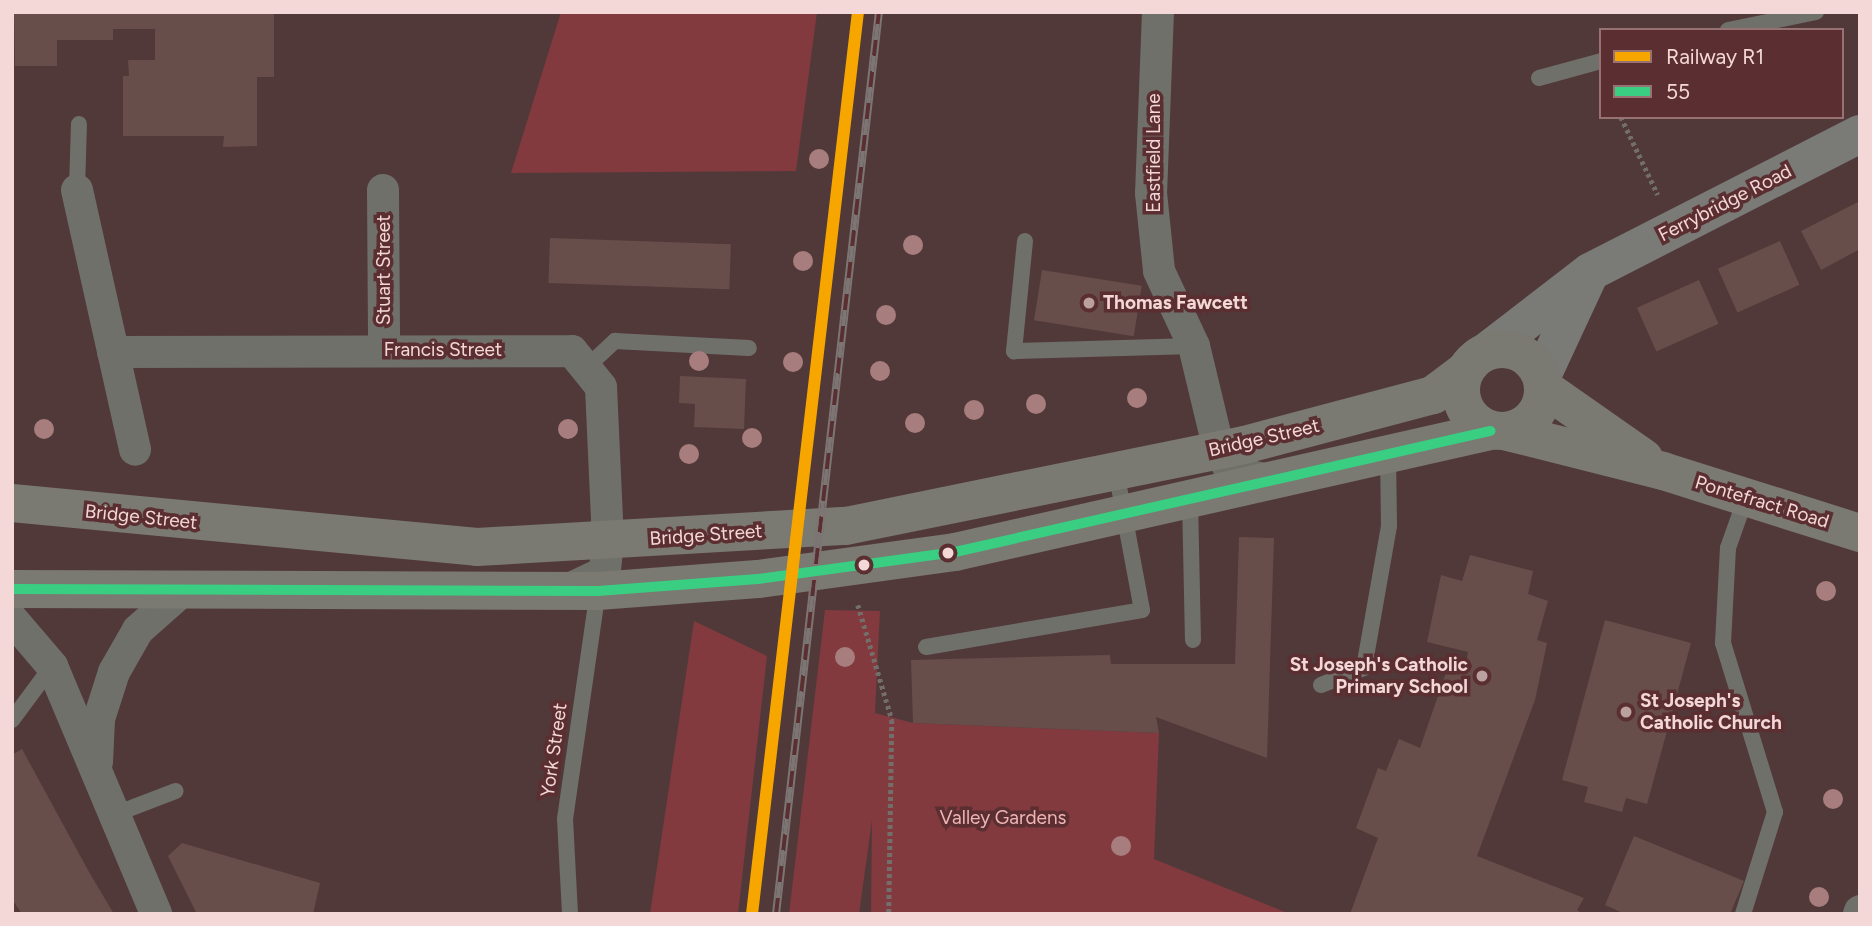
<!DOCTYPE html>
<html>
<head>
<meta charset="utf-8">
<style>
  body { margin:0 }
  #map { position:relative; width:1872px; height:926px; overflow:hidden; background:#51393a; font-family:Figtree,sans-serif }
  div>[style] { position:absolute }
  .green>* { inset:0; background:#823a3e }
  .building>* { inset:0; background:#684e4a; transform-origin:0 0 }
  .path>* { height:4.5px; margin-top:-2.25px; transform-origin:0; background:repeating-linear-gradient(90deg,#746e6b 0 3.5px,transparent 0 7px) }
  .lane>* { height:16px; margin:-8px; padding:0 8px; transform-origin:8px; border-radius:8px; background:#70706b }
  .street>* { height:32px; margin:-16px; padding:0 16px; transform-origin:16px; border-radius:16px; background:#70706b }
  .secondary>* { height:38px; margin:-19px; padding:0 19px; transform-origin:19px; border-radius:19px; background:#7a7a76 }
  .primary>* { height:38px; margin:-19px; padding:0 19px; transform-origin:19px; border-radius:19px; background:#7a7972 }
  .primary>.ring { margin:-19px; padding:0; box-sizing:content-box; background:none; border:38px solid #7a7972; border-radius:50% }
  .rail>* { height:8px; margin-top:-4px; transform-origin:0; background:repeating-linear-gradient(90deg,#5b2f31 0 16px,#7c7573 0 32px); box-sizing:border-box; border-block:2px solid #7c7573 }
  .bus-1>* { height:10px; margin:-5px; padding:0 5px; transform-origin:5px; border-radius:5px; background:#3ace82 }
  .rail-1>* { height:12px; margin:-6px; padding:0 6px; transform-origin:6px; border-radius:6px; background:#f7a600 }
  .trees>* { width:20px; height:20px; margin:-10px; border-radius:50%; background:#a87d7d }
  .dots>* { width:19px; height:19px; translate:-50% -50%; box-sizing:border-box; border:4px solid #5b2f31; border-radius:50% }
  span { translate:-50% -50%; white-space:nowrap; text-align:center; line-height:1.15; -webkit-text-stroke:7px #5b2f31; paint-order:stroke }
  .street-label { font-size:19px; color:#f4d7d7 }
  .poi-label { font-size:19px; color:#f4d7d7; font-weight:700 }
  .left { translate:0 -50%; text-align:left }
  .right { translate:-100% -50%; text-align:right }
  .park-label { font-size:19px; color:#f0b4b4 }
  .frame { position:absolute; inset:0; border:14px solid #f4d7d7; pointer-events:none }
  .legend { position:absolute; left:1599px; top:28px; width:245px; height:91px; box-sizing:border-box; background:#5b2f31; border:2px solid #987273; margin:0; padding:9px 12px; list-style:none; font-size:21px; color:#f4d7d7 }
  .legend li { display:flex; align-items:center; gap:14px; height:35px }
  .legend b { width:35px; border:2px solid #987273 }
</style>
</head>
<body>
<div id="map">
  <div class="green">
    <div style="clip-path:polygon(561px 12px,817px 12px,796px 171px,511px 173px)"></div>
    <div style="clip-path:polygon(825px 610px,880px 611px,875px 713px,913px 723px,1159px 733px,1154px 859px,1290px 914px,871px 914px,872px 820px,859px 914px,789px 914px)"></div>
    <div style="clip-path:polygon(694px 621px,767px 656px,738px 914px,650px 914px)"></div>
  </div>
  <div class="building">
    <div style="clip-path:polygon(14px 12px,274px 12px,274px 77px,257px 77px,257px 146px,223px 147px,224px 136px,123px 136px,123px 76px,129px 76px,128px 60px,155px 60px,155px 29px,113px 29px,113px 40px,57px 40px,57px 66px,15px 66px)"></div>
    <div style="clip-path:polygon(1860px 201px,1860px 249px,1821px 270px,1801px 231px)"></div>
    <div style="left:550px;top:238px;width:181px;height:45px;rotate:2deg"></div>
    <div style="left:1780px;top:241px;width:48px;height:68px;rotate:66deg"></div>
    <div style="left:1042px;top:270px;width:101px;height:51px;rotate:9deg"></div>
    <div style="left:1699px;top:280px;width:48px;height:68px;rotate:66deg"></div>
    <div style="clip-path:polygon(680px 376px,746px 379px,744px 429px,694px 427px,695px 404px,679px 403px)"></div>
    <div style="clip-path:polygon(1239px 537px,1274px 538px,1267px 758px,1156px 717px,1159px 733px,913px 723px,911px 660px,1110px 655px,1111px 664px,1235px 664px)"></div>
    <div style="clip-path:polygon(1470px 555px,1533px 571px,1528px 594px,1548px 601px,1537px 640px,1547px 643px,1535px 700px,1477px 856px,1584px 898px,1577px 910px,1583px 914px,1350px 914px,1378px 838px,1356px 828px,1378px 768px,1386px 771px,1399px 739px,1420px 748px,1449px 664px,1465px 669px,1468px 652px,1427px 642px,1441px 575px,1462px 581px)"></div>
    <div style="clip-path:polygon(1605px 620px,1691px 643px,1647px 804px,1626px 798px,1622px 812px,1584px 802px,1588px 787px,1562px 780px)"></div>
    <div style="clip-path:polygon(22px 749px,89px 872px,114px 914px,22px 914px,12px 899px,12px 755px)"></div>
    <div style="clip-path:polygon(1634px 836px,1744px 881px,1730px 914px,1625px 914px,1605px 905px)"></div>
    <div style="clip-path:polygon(182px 843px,320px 883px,313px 914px,197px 914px,168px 856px)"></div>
  </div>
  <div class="path">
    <div style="left:1621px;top:117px;width:86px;rotate:64.6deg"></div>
    <div style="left:858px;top:605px;width:120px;rotate:73.5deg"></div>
    <div style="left:892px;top:720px;width:194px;rotate:90.9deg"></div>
  </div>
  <div class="lane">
    <div style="left:1728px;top:30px;width:90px;rotate:-11.6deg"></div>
    <div style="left:1539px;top:78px;width:64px;rotate:-15.3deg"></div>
    <div style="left:77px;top:190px;width:66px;rotate:-88.3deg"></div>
    <div style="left:1025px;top:241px;width:111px;rotate:95.7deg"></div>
    <div style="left:1014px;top:351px;width:180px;rotate:-1.6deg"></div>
    <div style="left:588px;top:366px;width:37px;rotate:-43deg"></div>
    <div style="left:615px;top:341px;width:134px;rotate:3deg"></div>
    <div style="left:1190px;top:498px;width:142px;rotate:88.8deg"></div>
    <div style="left:926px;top:647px;width:219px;rotate:-9.7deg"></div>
    <div style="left:1142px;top:610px;width:141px;rotate:-100.6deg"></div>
    <div style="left:1321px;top:685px;width:46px;rotate:-21.6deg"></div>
    <div style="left:1364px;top:668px;width:144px;rotate:-80deg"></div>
    <div style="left:1389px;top:526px;width:72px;rotate:-90.8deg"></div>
    <div style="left:12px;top:720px;width:67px;rotate:-53.5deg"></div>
    <div style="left:113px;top:815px;width:67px;rotate:-20.9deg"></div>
    <div style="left:570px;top:914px;width:95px;rotate:-93deg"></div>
    <div style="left:565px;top:819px;width:230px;rotate:-81.8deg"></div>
    <div style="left:1743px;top:914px;width:107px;rotate:-72.6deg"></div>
    <div style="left:1775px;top:812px;width:177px;rotate:-107.1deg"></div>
    <div style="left:1723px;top:643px;width:95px;rotate:-87deg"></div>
    <div style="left:1728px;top:548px;width:54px;rotate:-70.6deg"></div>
  </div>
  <div class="street">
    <div style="left:1158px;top:12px;width:181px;rotate:92.2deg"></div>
    <div style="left:1151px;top:193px;width:78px;rotate:84.1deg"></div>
    <div style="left:1159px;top:271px;width:83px;rotate:65deg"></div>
    <div style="left:1194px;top:346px;width:107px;rotate:76.5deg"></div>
    <div style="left:1219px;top:450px;width:25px;rotate:61deg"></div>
    <div style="left:1231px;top:472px;width:39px;rotate:12deg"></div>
    <div style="left:77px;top:190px;width:266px;rotate:77.4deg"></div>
    <div style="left:383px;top:190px;width:160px;rotate:89.6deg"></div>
    <div style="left:113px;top:352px;width:459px;rotate:-0.1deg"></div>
    <div style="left:572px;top:351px;width:46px;rotate:51.1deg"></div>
    <div style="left:601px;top:387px;width:154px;rotate:87.4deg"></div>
    <div style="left:608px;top:541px;width:31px;rotate:96deg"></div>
    <div style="left:605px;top:572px;width:42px;rotate:154.7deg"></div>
    <div style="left:12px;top:619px;width:62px;rotate:49.6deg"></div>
    <div style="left:52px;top:666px;width:269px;rotate:67.2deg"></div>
    <div style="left:97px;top:762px;width:43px;rotate:-87.3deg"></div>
    <div style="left:99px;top:719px;width:49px;rotate:-72.3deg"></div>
    <div style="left:114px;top:672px;width:48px;rotate:-60.3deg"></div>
    <div style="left:138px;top:630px;width:57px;rotate:-41.5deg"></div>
    <div style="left:1859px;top:914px;width:3px;rotate:-72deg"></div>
  </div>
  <div class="secondary">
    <div style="left:1486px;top:352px;width:131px;rotate:-37.6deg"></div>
    <div style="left:1590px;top:272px;width:303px;rotate:-27.1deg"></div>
    <div style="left:1542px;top:376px;width:109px;rotate:-65.1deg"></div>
  </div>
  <div class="primary">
    <div class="ring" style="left:1461px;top:349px;width:44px;height:44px"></div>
    <div style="left:1544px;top:388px;width:122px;rotate:35deg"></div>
    <div style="left:1508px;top:432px;width:160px;rotate:14.1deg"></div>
    <div style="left:1663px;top:471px;width:207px;rotate:17.5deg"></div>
    <div style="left:12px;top:503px;width:467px;rotate:5.4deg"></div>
    <div style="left:477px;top:547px;width:370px;rotate:-3.3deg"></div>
    <div style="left:846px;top:526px;width:406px;rotate:-11.5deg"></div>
    <div style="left:1244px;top:445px;width:196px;rotate:-14.8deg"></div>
    <div style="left:1433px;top:395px;width:39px;rotate:-37deg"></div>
    <div style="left:12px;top:589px;width:586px;rotate:0.2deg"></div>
    <div style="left:598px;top:591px;width:160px;rotate:-4.3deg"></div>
    <div style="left:758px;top:579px;width:199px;rotate:-7.8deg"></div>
    <div style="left:955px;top:552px;width:549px;rotate:-12.74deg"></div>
  </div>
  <div class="rail">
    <div style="left:776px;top:914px;width:908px;rotate:-83.49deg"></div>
  </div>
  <div class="bus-1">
    <div style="left:12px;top:589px;width:586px;rotate:0.2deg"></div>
    <div style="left:598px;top:591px;width:160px;rotate:-4.3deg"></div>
    <div style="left:758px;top:579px;width:199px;rotate:-7.8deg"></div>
    <div style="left:955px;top:552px;width:549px;rotate:-12.74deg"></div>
  </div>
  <div class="rail-1">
    <div style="left:752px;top:914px;width:908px;rotate:-83.3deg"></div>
  </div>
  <div class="trees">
    <div style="left:819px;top:159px"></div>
    <div style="left:913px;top:245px"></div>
    <div style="left:803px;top:261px"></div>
    <div style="left:886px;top:315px"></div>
    <div style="left:699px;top:361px"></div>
    <div style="left:793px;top:362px"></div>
    <div style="left:880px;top:371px"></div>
    <div style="left:1137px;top:398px"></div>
    <div style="left:1036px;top:404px"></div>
    <div style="left:974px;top:410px"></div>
    <div style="left:915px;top:423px"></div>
    <div style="left:44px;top:429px"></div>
    <div style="left:568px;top:429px"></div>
    <div style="left:752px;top:438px"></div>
    <div style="left:689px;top:454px"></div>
    <div style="left:1826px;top:591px"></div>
    <div style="left:845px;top:657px"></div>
    <div style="left:1833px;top:799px"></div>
    <div style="left:1121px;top:846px"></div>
    <div style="left:1819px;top:897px"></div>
  </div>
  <div class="dots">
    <div style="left:1089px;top:303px;background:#bba0a0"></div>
    <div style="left:948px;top:553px;background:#f4d7d7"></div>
    <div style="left:864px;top:565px;background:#f4d7d7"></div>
    <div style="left:1482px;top:676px;background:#bba0a0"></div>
    <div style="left:1626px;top:712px;background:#bba0a0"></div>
  </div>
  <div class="street-label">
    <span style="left:1154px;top:153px;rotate:-90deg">Eastfield Lane</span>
    <span style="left:1725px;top:203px;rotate:-27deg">Ferrybridge Road</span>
    <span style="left:384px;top:270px;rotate:-90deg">Stuart Street</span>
    <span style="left:443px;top:350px">Francis Street</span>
    <span style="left:1264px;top:438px;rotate:-13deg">Bridge Street</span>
    <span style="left:1762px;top:502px;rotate:17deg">Pontefract Road</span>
    <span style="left:141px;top:517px;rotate:6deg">Bridge Street</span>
    <span style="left:706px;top:535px;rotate:-4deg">Bridge Street</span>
    <span style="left:554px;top:750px;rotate:-82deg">York Street</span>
  </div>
  <div class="poi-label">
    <span class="left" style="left:1103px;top:303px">Thomas Fawcett</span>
    <span class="right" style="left:1468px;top:676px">St Joseph's Catholic<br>Primary School</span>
    <span class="left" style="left:1640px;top:712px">St Joseph's<br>Catholic Church</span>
  </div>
  <div class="park-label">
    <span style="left:1003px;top:818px">Valley Gardens</span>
  </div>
  <div class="frame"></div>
  <ul class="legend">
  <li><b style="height:9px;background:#f7a600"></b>Railway R1</li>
  <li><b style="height:9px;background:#3ace82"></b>55</li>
  </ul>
</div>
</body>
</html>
